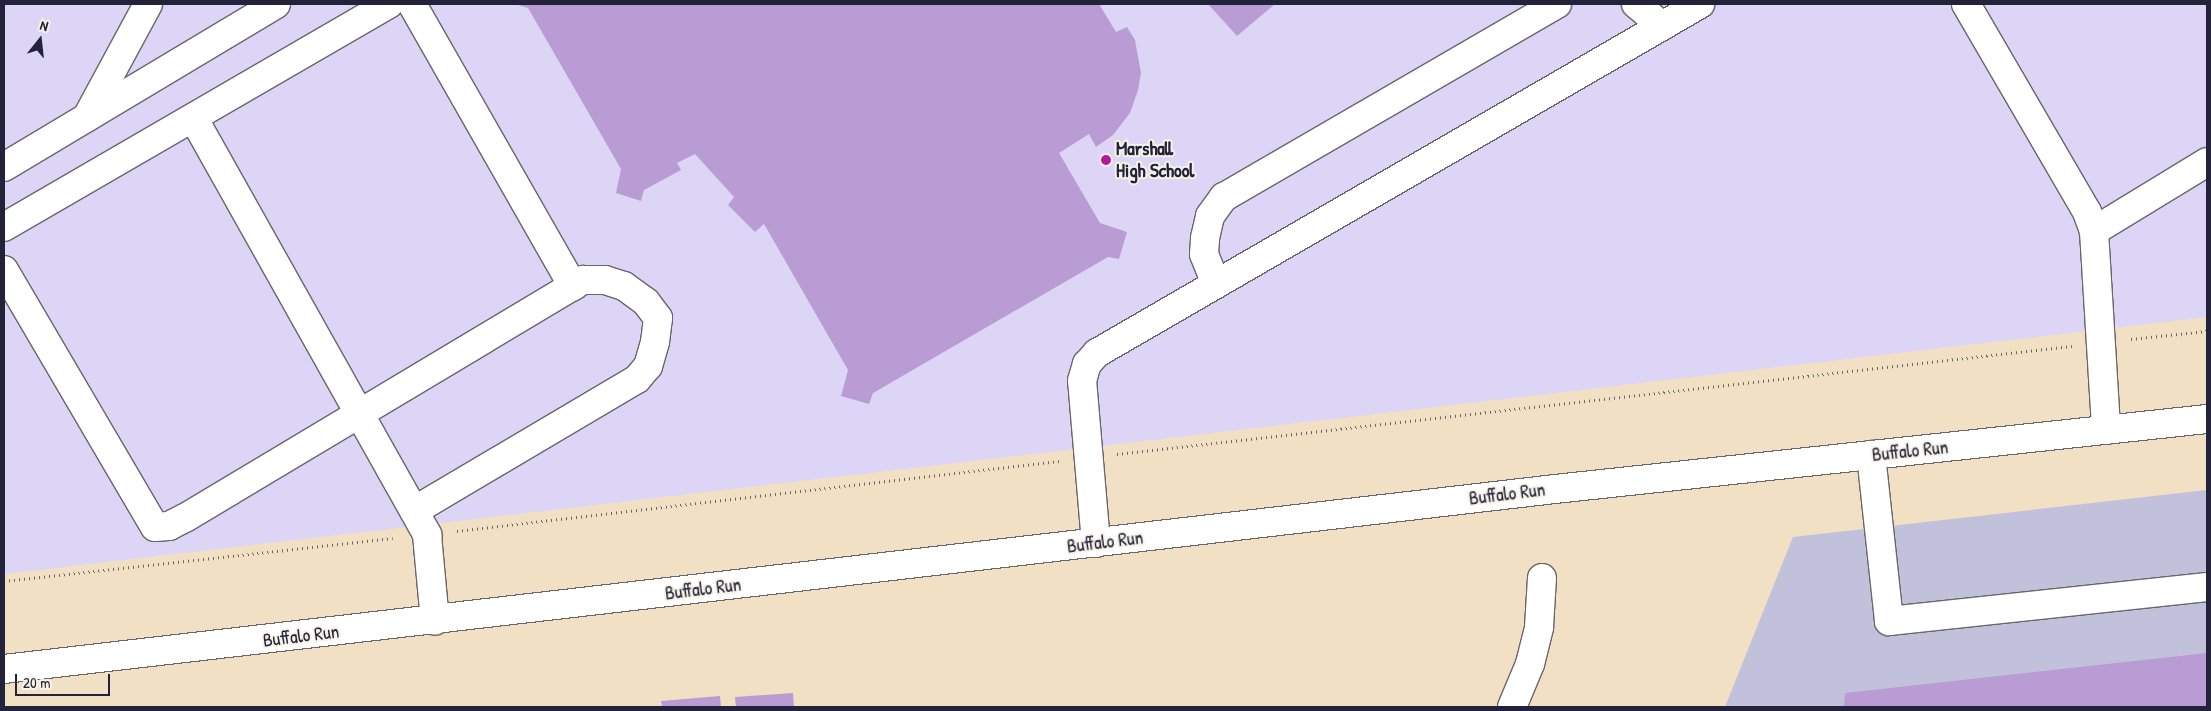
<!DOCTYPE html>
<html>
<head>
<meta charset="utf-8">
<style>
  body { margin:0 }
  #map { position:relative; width:2211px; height:711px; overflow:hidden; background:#f1e0c3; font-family:"Patrick Hand",sans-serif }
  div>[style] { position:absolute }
  .built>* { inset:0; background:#ddd5f6 }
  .industrial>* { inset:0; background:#c2c1dc }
  .building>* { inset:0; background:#b89cd3 }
  .path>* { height:3px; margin-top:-1.5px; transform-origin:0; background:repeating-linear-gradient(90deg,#6a646b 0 1px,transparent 0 5px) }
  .roads { filter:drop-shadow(1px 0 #6a646b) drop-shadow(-1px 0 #6a646b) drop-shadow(0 1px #6a646b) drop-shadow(0 -1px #6a646b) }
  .minor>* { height:28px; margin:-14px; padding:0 14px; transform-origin:14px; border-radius:14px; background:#fff }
  .dots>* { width:14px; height:14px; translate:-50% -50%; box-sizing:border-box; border:2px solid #f7f3e8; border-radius:50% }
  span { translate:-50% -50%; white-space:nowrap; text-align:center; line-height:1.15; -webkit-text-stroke:4px #f7f3e8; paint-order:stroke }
  .poi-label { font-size:19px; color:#22223b; font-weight:700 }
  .left { translate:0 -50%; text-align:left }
  .street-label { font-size:19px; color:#22223b }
  .frame { position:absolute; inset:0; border:5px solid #22223b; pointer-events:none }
  .north { position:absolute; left:15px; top:15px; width:50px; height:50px; -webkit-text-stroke:4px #f7f3e8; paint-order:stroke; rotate:16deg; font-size:14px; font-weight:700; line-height:20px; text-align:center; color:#22223b }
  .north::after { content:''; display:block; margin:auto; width:18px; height:22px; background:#22223b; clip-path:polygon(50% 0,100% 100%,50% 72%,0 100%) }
  .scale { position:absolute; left:15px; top:674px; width:95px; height:22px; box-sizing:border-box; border:2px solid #22223b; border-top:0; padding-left:6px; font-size:15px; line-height:18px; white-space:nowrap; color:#22223b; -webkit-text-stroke:4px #f7f3e8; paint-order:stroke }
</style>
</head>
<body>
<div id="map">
  <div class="built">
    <div style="clip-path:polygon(4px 4px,2207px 4px,2207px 317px,4px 574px)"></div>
  </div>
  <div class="industrial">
    <div style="clip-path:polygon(2207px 490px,2207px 707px,1725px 707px,1793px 537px)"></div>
  </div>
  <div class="building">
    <div style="clip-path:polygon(515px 4px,1099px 4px,1116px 32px,1127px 27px,1135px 40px,1141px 73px,1138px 90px,1130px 113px,1113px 135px,1096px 147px,1089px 134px,1059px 153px,1100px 223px,1127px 232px,1119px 259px,1108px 257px,873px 393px,869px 404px,841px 396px,848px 370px,764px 224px,755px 232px,728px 205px,734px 197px,695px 154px,677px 163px,681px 170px,644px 190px,641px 201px,616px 193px,621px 169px,528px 8px)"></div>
    <div style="clip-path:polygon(1208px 4px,1275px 4px,1237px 36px)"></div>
    <div style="clip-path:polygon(2207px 653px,2207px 707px,1844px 707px,1845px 693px)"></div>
    <div style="clip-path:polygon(793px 693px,794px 707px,736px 707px,735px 697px)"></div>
    <div style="clip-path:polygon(720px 696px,721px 707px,662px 707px,661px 701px)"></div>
  </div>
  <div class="path">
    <div style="left:2131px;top:339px;width:76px;rotate:-6deg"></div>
    <div style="left:1117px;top:454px;width:961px;rotate:-6.45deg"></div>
    <div style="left:457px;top:531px;width:606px;rotate:-6.63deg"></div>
    <div style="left:4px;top:581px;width:391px;rotate:-6.3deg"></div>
  </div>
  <div class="roads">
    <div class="minor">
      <div style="left:412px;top:4px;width:325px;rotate:60.3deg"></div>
      <div style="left:1636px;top:4px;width:34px;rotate:40deg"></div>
      <div style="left:1966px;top:4px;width:241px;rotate:59.8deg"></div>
      <div style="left:2087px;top:212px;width:20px;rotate:70deg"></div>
      <div style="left:2094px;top:231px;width:199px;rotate:86.5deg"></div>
      <div style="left:87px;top:117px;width:128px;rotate:-61.6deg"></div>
      <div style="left:194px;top:119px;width:477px;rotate:60.7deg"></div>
      <div style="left:427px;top:535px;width:86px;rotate:84.7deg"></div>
      <div style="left:4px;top:167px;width:317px;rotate:-30.9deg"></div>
      <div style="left:4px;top:227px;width:445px;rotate:-30.1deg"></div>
      <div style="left:2094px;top:231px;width:132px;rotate:-31.4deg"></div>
      <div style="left:4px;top:270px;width:298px;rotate:59.6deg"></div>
      <div style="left:155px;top:527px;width:14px;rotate:-4deg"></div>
      <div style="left:169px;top:526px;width:18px;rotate:-27deg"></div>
      <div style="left:185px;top:518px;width:464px;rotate:-30.9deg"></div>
      <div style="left:583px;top:280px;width:22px"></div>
      <div style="left:605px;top:280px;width:20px;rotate:18deg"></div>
      <div style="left:624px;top:286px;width:27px;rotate:36deg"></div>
      <div style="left:646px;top:302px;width:20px;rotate:53deg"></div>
      <div style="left:658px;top:318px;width:24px;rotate:97deg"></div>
      <div style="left:655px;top:342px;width:25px;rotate:106deg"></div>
      <div style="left:648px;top:366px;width:17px;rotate:130deg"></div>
      <div style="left:637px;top:379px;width:259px;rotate:149.4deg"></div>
      <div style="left:1216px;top:284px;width:32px;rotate:-112deg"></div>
      <div style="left:1204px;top:254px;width:16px;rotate:-86deg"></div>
      <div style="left:1205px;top:238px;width:23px;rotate:-77deg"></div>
      <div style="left:1210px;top:216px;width:24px;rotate:-54deg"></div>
      <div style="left:1224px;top:197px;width:385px;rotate:-30.1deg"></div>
      <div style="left:1871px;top:455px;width:167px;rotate:83.8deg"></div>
      <div style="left:1889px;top:621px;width:320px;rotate:-6.1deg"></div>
      <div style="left:1096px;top:543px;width:163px;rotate:-94.9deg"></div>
      <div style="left:1082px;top:381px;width:18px;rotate:-74deg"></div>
      <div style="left:1087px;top:364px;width:15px;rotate:-48deg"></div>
      <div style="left:1097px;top:353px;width:697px;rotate:-30.06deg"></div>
      <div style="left:4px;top:669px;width:1561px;rotate:-6.62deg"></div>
      <div style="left:1555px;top:489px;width:656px;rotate:-6.13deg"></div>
      <div style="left:1512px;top:707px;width:47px;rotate:-67.3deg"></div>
      <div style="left:1530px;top:664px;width:38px;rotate:-76deg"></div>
      <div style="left:1539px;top:627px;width:49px;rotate:-86.5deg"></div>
    </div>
  </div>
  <div class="dots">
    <div style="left:1106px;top:160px;background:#b5179e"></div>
  </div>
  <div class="poi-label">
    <span class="left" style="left:1116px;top:160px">Marshall<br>High School</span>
  </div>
  <div class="street-label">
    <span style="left:1910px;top:451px;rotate:-6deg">Buffalo Run</span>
    <span style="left:1507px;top:494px;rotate:-7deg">Buffalo Run</span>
    <span style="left:1105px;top:542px;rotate:-7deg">Buffalo Run</span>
    <span style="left:703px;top:589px;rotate:-7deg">Buffalo Run</span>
    <span style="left:301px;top:636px;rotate:-7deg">Buffalo Run</span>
  </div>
  <div class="frame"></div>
  <div class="north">N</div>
  <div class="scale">20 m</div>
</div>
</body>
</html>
